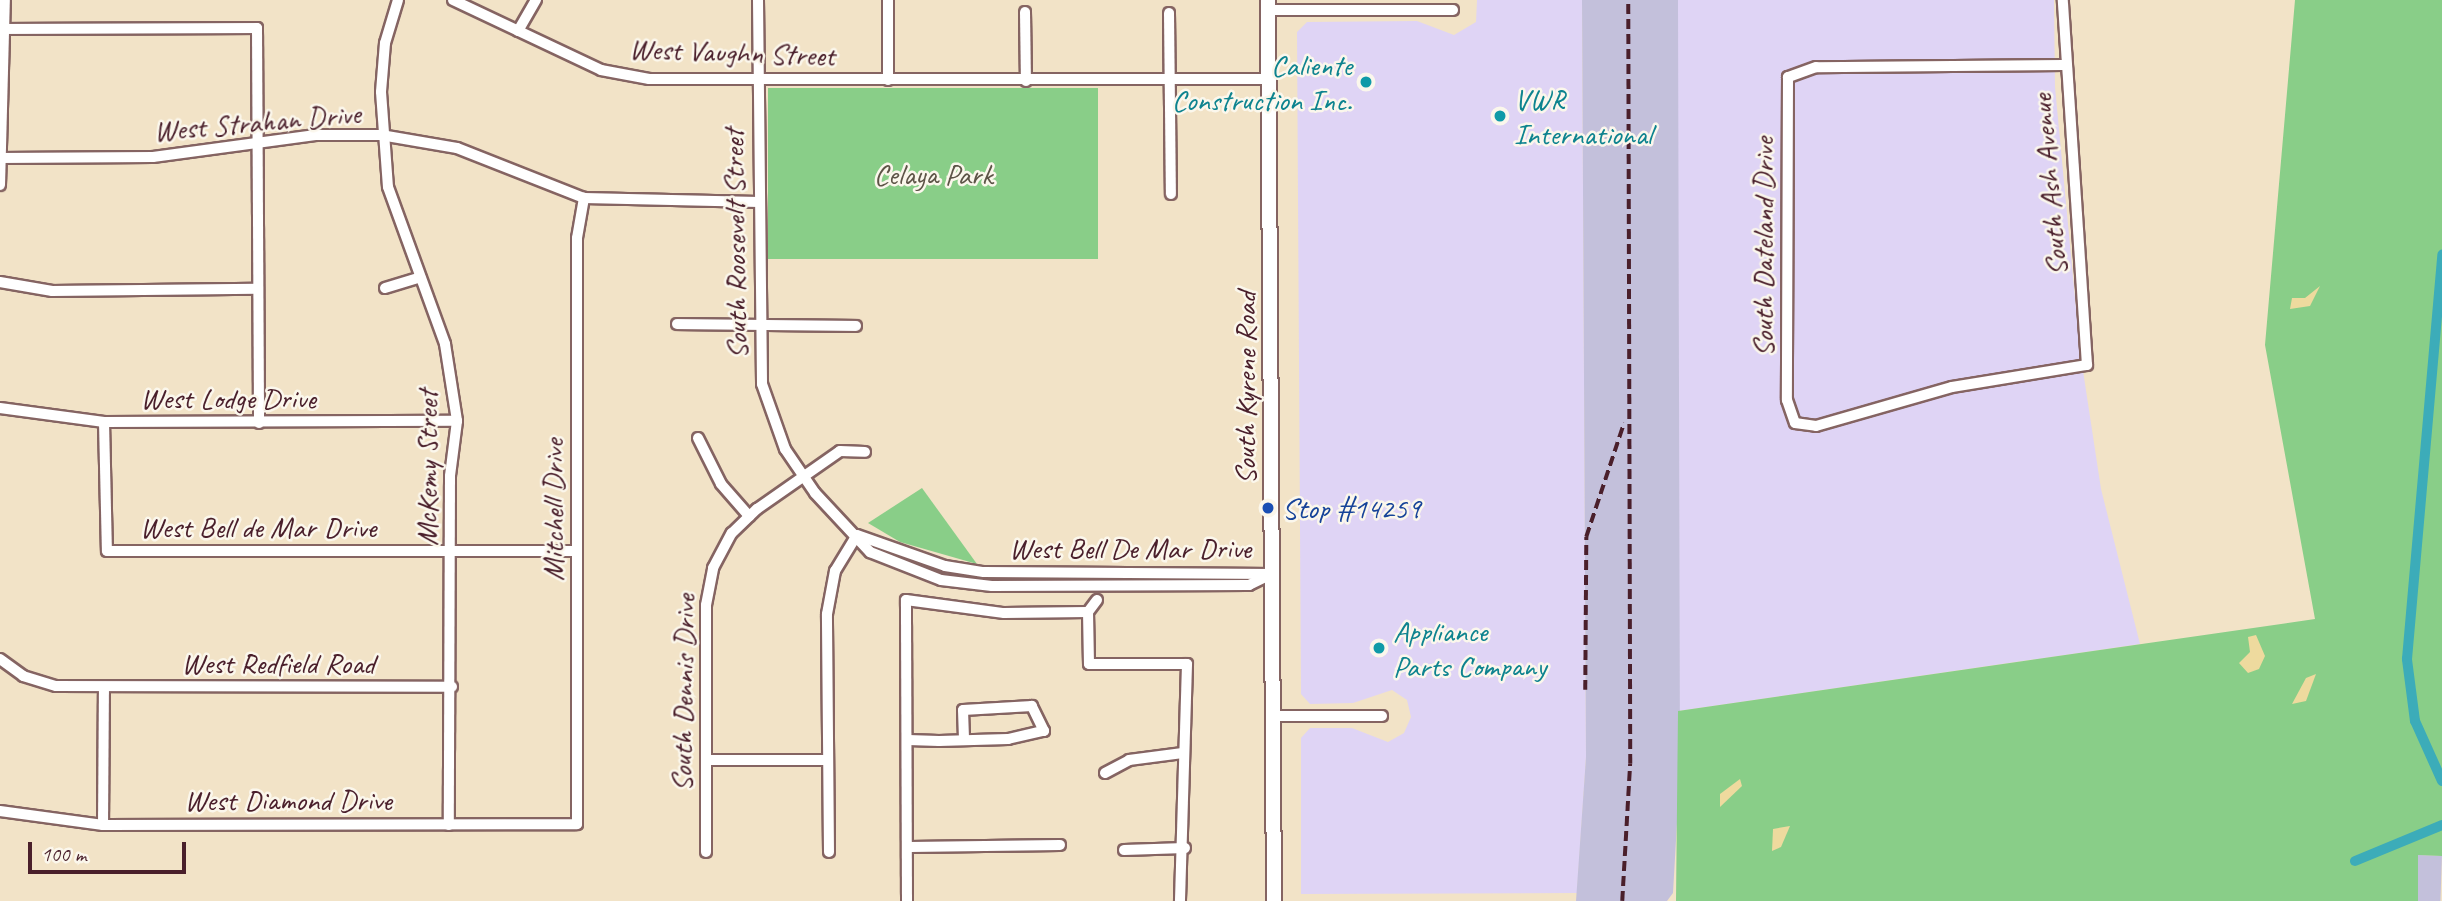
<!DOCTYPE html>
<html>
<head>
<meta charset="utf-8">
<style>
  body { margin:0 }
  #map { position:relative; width:2442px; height:901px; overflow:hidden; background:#f2e3c7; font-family:Caveat,sans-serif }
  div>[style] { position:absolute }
  .built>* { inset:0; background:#dfd4f5 }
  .industrial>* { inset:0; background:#c3c0db; transform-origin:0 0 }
  .green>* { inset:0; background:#89ce88; transform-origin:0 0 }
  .sand>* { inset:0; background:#eeda9e }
  .canal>* { height:10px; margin:-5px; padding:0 5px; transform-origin:5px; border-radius:5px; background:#3cacb9 }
  .roads { filter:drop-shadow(2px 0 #856462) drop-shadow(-2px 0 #856462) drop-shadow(0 2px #856462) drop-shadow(0 -2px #856462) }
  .minor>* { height:10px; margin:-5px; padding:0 5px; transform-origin:5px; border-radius:5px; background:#fff }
  .secondary>* { height:14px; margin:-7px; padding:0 7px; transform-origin:7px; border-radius:7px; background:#fff }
  .rail>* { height:3.5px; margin-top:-1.75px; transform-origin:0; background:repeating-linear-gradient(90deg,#4a1f2b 0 10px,transparent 0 15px) }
  .dots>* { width:19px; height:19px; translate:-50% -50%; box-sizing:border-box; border:4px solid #fbf7ec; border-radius:50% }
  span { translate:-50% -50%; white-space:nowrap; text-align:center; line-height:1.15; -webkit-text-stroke:5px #fbf7ec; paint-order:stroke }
  .street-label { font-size:30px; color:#4a1f2b }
  .culture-label { font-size:30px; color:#0d838f }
  .right { translate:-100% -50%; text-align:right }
  .left { translate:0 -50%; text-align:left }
  .park-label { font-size:30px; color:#5d5447 }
  .transit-label { font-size:30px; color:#164399 }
  .scale { position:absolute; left:28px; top:842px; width:158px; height:32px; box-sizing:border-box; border:4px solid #4a1f2b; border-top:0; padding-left:9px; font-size:21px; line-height:24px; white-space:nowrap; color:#4a1f2b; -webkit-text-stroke:5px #fbf7ec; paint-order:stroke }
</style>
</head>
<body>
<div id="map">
  <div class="built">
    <div style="clip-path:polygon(1477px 0,1582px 0,1586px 757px,1577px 893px,1301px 894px,1301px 738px,1310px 728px,1352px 728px,1388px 742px,1404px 733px,1411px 717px,1407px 700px,1392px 690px,1353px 703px,1310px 704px,1301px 694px,1297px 32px,1307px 22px,1417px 21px,1454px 35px,1476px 22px)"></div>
    <div style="clip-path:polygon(1675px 0,2054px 0,2055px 87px,2080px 351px,2101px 489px,2140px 644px,1678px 711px)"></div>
  </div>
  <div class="industrial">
    <div style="clip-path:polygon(1582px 0,1678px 0,1680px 770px,1673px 893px,1667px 901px,1576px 901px,1586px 757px)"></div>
    <div style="left:2418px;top:855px;width:24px;height:46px;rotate:2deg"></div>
  </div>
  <div class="green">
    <div style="clip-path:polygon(2295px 0,2442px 0,2442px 856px,2418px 855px,2418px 901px,1676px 901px,1678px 711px,2315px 619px,2265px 345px)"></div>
    <div style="left:1098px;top:88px;width:171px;height:330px;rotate:90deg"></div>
    <div style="clip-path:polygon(922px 488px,977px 564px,900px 542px,868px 523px)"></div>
  </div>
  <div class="sand">
    <div style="clip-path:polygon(2320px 286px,2310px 306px,2290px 309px,2292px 298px,2305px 298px)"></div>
    <div style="clip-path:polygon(2256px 635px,2265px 656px,2259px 669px,2248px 673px,2239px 663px,2250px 652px,2248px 637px)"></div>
    <div style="clip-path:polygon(2316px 674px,2306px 701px,2292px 704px,2306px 678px)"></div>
    <div style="clip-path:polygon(1740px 779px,1742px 786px,1720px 807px,1720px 794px)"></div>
    <div style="clip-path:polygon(1790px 826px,1781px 847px,1772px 851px,1773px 829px)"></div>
  </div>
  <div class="canal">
    <div style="left:2442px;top:781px;width:66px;rotate:-114.2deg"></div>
    <div style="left:2415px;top:721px;width:63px;rotate:-97.4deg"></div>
    <div style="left:2407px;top:659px;width:406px;rotate:-85deg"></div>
    <div style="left:2355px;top:861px;width:94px;rotate:-22.5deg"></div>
  </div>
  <div class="roads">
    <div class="minor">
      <div style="left:398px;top:0;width:45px;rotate:106.8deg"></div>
      <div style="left:385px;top:43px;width:49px;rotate:94.7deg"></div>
      <div style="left:381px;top:92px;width:95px;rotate:85.8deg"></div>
      <div style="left:388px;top:187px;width:167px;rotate:70deg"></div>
      <div style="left:445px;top:344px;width:78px;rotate:81.1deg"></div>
      <div style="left:457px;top:421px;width:55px;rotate:97.3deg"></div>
      <div style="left:450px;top:476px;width:349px;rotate:90.2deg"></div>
      <div style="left:453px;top:0;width:164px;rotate:25.3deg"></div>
      <div style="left:601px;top:70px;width:49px;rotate:10.6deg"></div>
      <div style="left:649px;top:79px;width:620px"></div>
      <div style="left:758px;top:0;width:384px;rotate:89.4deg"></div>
      <div style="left:762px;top:384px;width:69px;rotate:70.5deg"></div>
      <div style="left:785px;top:449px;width:53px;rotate:55.7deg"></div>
      <div style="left:815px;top:493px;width:81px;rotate:47deg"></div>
      <div style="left:870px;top:552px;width:76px;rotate:21.5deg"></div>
      <div style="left:941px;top:580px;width:51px;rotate:6.7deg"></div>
      <div style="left:992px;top:586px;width:257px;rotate:-0.2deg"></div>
      <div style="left:1249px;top:585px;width:25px;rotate:-26deg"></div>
      <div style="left:888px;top:0;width:80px;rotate:90deg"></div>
      <div style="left:1268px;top:10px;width:185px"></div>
      <div style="left:1025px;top:12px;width:69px;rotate:89.2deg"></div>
      <div style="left:1169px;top:13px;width:181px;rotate:89.4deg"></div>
      <div style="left:0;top:29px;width:257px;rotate:-0.2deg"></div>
      <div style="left:257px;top:28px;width:395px;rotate:89.7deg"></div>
      <div style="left:518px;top:31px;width:36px;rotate:-60deg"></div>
      <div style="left:2063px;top:65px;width:247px;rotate:179.5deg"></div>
      <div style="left:1816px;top:67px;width:30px;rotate:160deg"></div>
      <div style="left:1788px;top:77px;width:323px;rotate:90.2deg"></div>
      <div style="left:1787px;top:400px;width:24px;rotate:71deg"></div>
      <div style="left:1795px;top:423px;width:21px;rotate:8deg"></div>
      <div style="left:1816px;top:426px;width:141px;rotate:-16deg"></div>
      <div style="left:1952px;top:387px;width:137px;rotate:-9.3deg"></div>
      <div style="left:2087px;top:365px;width:366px;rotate:-93.8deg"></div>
      <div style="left:0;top:158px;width:153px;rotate:-0.4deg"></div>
      <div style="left:153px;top:157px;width:164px;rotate:-7.7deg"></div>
      <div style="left:316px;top:135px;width:65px"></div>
      <div style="left:381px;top:135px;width:77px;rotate:9.7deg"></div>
      <div style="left:457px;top:148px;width:136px;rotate:21.5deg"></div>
      <div style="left:584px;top:198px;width:175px;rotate:1.3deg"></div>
      <div style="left:0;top:185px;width:185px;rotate:-88.5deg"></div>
      <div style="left:0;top:282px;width:53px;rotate:9.8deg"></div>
      <div style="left:52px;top:291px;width:205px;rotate:-0.6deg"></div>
      <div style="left:385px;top:288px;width:37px;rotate:-17deg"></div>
      <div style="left:677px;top:324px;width:179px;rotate:0.6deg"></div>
      <div style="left:0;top:408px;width:105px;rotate:7.7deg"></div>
      <div style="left:104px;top:422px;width:353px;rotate:-0.2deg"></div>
      <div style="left:104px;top:422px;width:129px;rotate:88.7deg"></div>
      <div style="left:107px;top:551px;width:470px"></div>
      <div style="left:698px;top:438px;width:51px;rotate:63.4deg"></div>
      <div style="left:721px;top:484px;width:43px;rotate:48.8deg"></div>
      <div style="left:857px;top:535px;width:93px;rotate:19.4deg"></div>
      <div style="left:945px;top:566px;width:39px;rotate:9deg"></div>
      <div style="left:984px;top:572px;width:288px;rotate:0.4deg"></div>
      <div style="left:1097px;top:600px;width:15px;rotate:127deg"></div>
      <div style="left:1088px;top:612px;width:52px;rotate:88.9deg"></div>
      <div style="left:1089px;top:664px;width:98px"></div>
      <div style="left:1187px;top:664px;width:237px;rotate:91.7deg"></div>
      <div style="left:0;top:659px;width:29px;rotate:36deg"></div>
      <div style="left:23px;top:676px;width:34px;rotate:17deg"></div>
      <div style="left:56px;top:686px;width:396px;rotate:0.1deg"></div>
      <div style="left:1272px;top:716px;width:110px"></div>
      <div style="left:908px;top:740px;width:31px;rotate:2deg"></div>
      <div style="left:939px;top:741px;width:69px;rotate:-1.7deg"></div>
      <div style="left:1008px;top:739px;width:37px;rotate:-13deg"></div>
      <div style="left:1044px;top:731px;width:28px;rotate:-116deg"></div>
      <div style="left:1032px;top:706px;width:69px;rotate:176.7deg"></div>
      <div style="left:963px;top:710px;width:30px;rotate:88deg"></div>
      <div style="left:706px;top:760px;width:122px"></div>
      <div style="left:1105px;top:773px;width:27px;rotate:-28deg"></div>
      <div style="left:1129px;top:760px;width:54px;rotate:-7.4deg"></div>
      <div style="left:0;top:811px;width:104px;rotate:7.7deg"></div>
      <div style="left:103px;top:825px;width:474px;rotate:-0.1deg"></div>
      <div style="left:577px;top:824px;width:586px;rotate:-90deg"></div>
      <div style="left:577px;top:238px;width:41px;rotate:-80.1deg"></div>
      <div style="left:103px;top:825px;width:138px;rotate:-89.6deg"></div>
      <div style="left:910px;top:847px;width:150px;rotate:-0.8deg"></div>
      <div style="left:1124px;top:850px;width:61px;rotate:-1.9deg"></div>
      <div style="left:706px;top:852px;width:247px;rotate:-90deg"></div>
      <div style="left:706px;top:605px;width:38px;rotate:-79deg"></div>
      <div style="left:713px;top:568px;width:40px;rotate:-62deg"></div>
      <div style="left:732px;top:533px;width:35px;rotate:-44deg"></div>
      <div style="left:757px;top:509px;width:101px;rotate:-34.9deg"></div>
      <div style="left:840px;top:451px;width:25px;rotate:2deg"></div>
      <div style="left:829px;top:852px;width:238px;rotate:-90.5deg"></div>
      <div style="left:827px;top:614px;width:44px;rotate:-79.5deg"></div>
      <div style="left:835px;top:571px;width:42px;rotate:-58.6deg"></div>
      <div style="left:907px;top:901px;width:301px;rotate:-90.2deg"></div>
      <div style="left:906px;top:600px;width:99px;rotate:7.6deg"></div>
      <div style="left:1004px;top:613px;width:84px;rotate:-0.7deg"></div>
    </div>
    <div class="secondary">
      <div style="left:1268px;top:0;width:901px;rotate:89.62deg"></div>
    </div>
  </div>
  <div class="rail">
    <div style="left:1585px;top:690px;width:153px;rotate:-89.6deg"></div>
    <div style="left:1586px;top:537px;width:120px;rotate:-71.6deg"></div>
    <div style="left:1622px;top:901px;width:137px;rotate:-86.7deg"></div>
    <div style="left:1630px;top:764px;width:764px;rotate:-90.15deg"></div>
  </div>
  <div class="dots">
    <div style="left:1366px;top:82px;background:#0f9aa8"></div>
    <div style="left:1500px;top:116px;background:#0f9aa8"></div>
    <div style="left:1268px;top:508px;background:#1a4fb4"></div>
    <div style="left:1379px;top:648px;background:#0f9aa8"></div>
  </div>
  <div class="street-label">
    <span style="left:732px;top:52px;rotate:2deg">West Vaughn Street</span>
    <span style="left:257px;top:122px;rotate:-5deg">West Strahan Drive</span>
    <span style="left:2049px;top:185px;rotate:-95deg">South Ash Avenue</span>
    <span style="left:735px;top:244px;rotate:-91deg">South Roosevelt Street</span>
    <span style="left:1763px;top:247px;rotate:-90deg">South Dateland Drive</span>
    <span style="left:1245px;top:388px;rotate:-90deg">South Kyrene Road</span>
    <span style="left:228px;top:398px">West Lodge Drive</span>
    <span style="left:427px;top:468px;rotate:-90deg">McKemy Street</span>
    <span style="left:553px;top:510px;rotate:-90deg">Mitchell Drive</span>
    <span style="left:258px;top:527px">West Bell de Mar Drive</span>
    <span style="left:1130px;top:548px">West Bell De Mar Drive</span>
    <span style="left:278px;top:663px">West Redfield Road</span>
    <span style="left:683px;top:693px;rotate:-89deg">South Dennis Drive</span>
    <span style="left:288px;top:800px">West Diamond Drive</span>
  </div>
  <div class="culture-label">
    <span class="right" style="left:1352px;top:82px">Caliente<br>Construction Inc.</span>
    <span class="left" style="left:1514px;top:116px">VWR<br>International</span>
    <span class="left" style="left:1393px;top:648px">Appliance<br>Parts Company</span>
  </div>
  <div class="park-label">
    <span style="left:933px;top:174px">Celaya Park</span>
  </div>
  <div class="transit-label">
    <span class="left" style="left:1282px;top:508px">Stop #14259</span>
  </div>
  <div class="scale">100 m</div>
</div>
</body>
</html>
